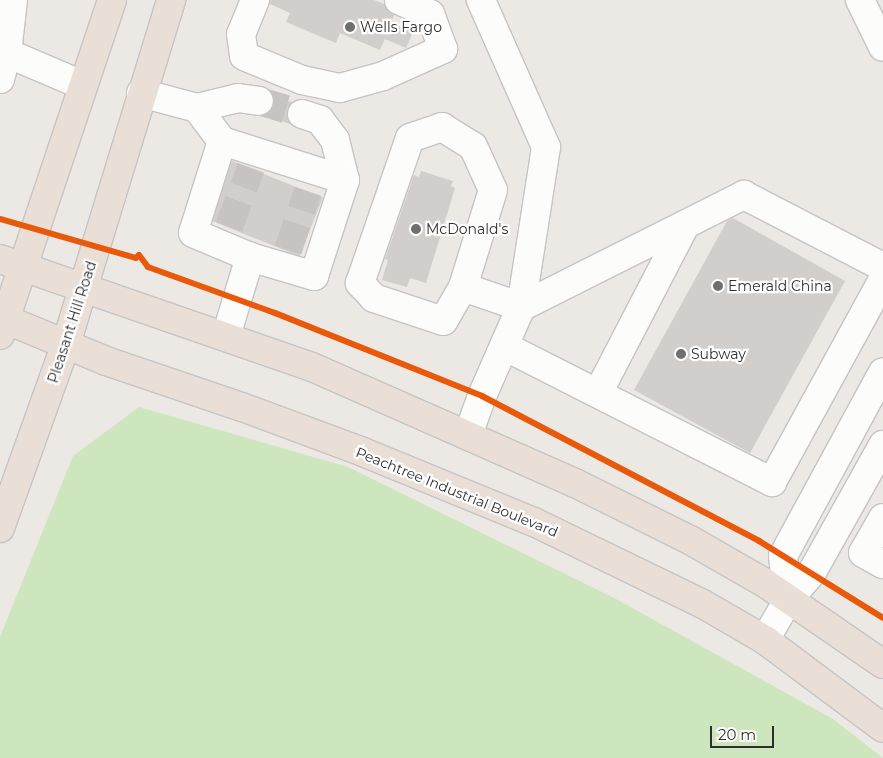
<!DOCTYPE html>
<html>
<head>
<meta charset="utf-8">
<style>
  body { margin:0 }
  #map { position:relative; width:883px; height:758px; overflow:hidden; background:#ece8e4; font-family:Montserrat,sans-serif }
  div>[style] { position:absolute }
  .green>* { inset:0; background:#cee6be }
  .building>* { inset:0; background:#d1cecb; transform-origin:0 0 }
  .minor-tunnel>* { height:28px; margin-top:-14px; transform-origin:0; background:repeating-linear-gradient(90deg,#c6c3c0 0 28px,transparent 0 42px) }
  .roads { filter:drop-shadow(1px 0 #c5c4c5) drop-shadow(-1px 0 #c5c4c5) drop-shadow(0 1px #c5c4c5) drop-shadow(0 -1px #c5c4c5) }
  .minor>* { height:28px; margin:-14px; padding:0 14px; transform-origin:14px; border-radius:14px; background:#fcfcfb }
  .highway>* { height:28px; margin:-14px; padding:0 14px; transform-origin:14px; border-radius:14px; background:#eadfd6 }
  .cycleway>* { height:6px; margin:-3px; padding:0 3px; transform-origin:3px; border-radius:3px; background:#e8590c }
  .dots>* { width:14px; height:14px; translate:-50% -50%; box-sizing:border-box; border:2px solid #fff; border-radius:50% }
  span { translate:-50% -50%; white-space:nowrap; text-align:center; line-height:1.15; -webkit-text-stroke:4.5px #fff; paint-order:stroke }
  .poi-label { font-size:14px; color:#2e2e2e }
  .left { translate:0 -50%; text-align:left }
  .street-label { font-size:14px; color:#2e2e2e }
  .scale { position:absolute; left:710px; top:726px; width:64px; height:22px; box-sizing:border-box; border:2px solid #2e2e2e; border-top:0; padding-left:6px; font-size:15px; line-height:18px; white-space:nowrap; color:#2e2e2e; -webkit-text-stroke:4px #fff; paint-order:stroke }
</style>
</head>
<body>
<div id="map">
  <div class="green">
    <div style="clip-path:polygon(139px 407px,348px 467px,616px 599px,833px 719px,883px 758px,0 758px,0 637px,73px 456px)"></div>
  </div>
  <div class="building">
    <div style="clip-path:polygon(270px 0,374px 0,384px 4px,394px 15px,391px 23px,413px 32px,406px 48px,385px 39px,380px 50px,340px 33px,336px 43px,286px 22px,290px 13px,270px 4px)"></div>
    <div style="clip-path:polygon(274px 96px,292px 102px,287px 110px,290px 124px,265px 115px,272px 110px)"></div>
    <div style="left:232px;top:161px;width:98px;height:63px;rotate:22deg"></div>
    <div style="clip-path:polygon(421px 171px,453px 181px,451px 186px,455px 188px,426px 283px,410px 278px,407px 287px,382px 280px,388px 260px,385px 259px,414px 175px,419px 177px)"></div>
    <div style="clip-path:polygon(733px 218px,845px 281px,750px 453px,634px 390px,727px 221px)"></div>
  </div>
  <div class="minor-tunnel">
    <div style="left:259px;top:101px;width:45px;rotate:16.8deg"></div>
    <div style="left:229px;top:227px;width:63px;rotate:-69.6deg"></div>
    <div style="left:288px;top:250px;width:62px;rotate:-71.3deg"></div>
  </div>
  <div class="roads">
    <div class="minor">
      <div style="left:13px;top:0;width:53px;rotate:96.5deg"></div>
      <div style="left:7px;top:53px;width:82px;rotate:23.1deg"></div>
      <div style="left:255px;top:0;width:37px;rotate:112deg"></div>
      <div style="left:241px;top:34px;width:22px;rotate:82deg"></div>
      <div style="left:244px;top:56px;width:63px;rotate:22.5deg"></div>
      <div style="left:302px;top:80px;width:39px;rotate:12deg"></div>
      <div style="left:340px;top:88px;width:45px;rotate:-15.6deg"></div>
      <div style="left:383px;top:76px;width:66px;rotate:-24.2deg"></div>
      <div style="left:443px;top:49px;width:37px;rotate:-110deg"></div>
      <div style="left:430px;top:14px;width:34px;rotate:-156deg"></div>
      <div style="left:860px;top:0;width:52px;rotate:63.9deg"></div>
      <div style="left:0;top:51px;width:7px;rotate:16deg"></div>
      <div style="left:7px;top:53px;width:27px;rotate:105deg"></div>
      <div style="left:141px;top:93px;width:58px;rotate:15deg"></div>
      <div style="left:197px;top:108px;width:41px;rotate:52.9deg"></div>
      <div style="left:197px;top:108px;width:42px;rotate:-13.7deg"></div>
      <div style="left:238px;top:98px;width:21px;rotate:8deg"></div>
      <div style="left:302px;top:114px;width:19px;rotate:18deg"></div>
      <div style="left:320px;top:120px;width:25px;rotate:53deg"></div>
      <div style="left:335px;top:140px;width:41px;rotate:76deg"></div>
      <div style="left:442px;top:127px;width:36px;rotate:32deg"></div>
      <div style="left:473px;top:146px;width:48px;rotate:65.6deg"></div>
      <div style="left:493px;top:190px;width:102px;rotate:107.2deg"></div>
      <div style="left:463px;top:287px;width:39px;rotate:120deg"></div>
      <div style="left:443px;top:321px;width:73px;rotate:-161.6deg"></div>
      <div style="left:374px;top:298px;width:21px;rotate:-133deg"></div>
      <div style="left:360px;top:283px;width:153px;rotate:-71deg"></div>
      <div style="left:410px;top:138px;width:34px;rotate:-19deg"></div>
      <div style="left:463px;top:287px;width:61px;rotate:19deg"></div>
      <div style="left:521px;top:307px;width:162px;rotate:-81.1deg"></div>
      <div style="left:546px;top:147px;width:161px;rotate:-113.9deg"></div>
      <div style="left:226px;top:336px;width:83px;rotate:-73.1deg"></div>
      <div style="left:250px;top:257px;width:67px;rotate:16.5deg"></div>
      <div style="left:314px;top:276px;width:101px;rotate:-72.1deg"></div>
      <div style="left:345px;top:180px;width:129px;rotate:-162.4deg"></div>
      <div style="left:222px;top:141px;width:96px;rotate:107.5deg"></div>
      <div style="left:193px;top:233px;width:62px;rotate:22.8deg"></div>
      <div style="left:504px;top:346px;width:301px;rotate:26.9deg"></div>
      <div style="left:772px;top:482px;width:231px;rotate:-61.3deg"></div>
      <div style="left:598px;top:393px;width:189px;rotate:-62.6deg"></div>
      <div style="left:468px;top:435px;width:41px;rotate:-70.3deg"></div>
      <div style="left:482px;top:396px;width:97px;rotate:-66.3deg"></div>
      <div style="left:521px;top:307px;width:250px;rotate:-26.7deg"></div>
      <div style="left:744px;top:195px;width:157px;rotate:27.4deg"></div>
      <div style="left:883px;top:518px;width:40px;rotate:119.7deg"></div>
      <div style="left:863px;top:553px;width:23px;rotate:29deg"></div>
      <div style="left:788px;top:600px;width:44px;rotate:-96.5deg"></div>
      <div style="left:783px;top:556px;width:209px;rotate:-61.5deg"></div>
      <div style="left:765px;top:640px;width:46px;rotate:-60.1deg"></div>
      <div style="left:788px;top:600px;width:35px;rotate:-49deg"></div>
      <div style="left:811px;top:574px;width:148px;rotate:-60.8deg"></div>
    </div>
    <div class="highway">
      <div style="left:0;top:259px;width:330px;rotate:19.1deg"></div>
      <div style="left:312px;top:367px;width:287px;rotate:23.8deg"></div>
      <div style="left:575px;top:483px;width:128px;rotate:26.4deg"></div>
      <div style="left:690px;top:540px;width:86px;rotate:29.8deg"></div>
      <div style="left:765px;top:583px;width:143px;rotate:34.5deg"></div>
      <div style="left:0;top:317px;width:115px;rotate:22.5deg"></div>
      <div style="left:106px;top:361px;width:144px;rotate:18.7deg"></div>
      <div style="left:242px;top:407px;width:129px;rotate:20.4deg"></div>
      <div style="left:363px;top:452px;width:185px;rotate:22.3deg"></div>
      <div style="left:534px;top:522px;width:188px;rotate:25.9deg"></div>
      <div style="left:703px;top:604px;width:72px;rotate:30.1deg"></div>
      <div style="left:765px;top:640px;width:147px;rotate:36.7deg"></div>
      <div style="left:0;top:335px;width:353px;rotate:-71.5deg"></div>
      <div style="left:0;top:528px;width:195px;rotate:-70.3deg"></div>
      <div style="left:66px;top:344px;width:360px;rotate:-73deg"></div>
    </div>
  </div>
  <div class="cycleway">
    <div style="left:0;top:219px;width:141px;rotate:16deg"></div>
    <div style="left:136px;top:258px;width:4px;rotate:-45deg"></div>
    <div style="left:139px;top:255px;width:15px;rotate:53deg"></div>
    <div style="left:148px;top:267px;width:135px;rotate:19.9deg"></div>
    <div style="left:275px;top:313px;width:223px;rotate:21.8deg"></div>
    <div style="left:482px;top:396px;width:313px;rotate:27.6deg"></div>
    <div style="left:759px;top:541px;width:146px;rotate:31.8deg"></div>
  </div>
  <div class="dots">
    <div style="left:350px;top:27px;background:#706f6e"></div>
    <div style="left:416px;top:229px;background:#706f6e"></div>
    <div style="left:718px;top:286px;background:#706f6e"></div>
    <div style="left:681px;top:354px;background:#706f6e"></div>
  </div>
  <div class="poi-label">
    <span class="left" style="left:360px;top:27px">Wells Fargo</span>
    <span class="left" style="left:426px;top:229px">McDonald's</span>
    <span class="left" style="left:728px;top:286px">Emerald China</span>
    <span class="left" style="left:691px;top:354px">Subway</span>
  </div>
  <div class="street-label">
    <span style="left:72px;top:322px;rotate:-72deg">Pleasant Hill Road</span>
    <span style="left:457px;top:492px;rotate:22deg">Peachtree Industrial Boulevard</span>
  </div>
  <div class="scale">20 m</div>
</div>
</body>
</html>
